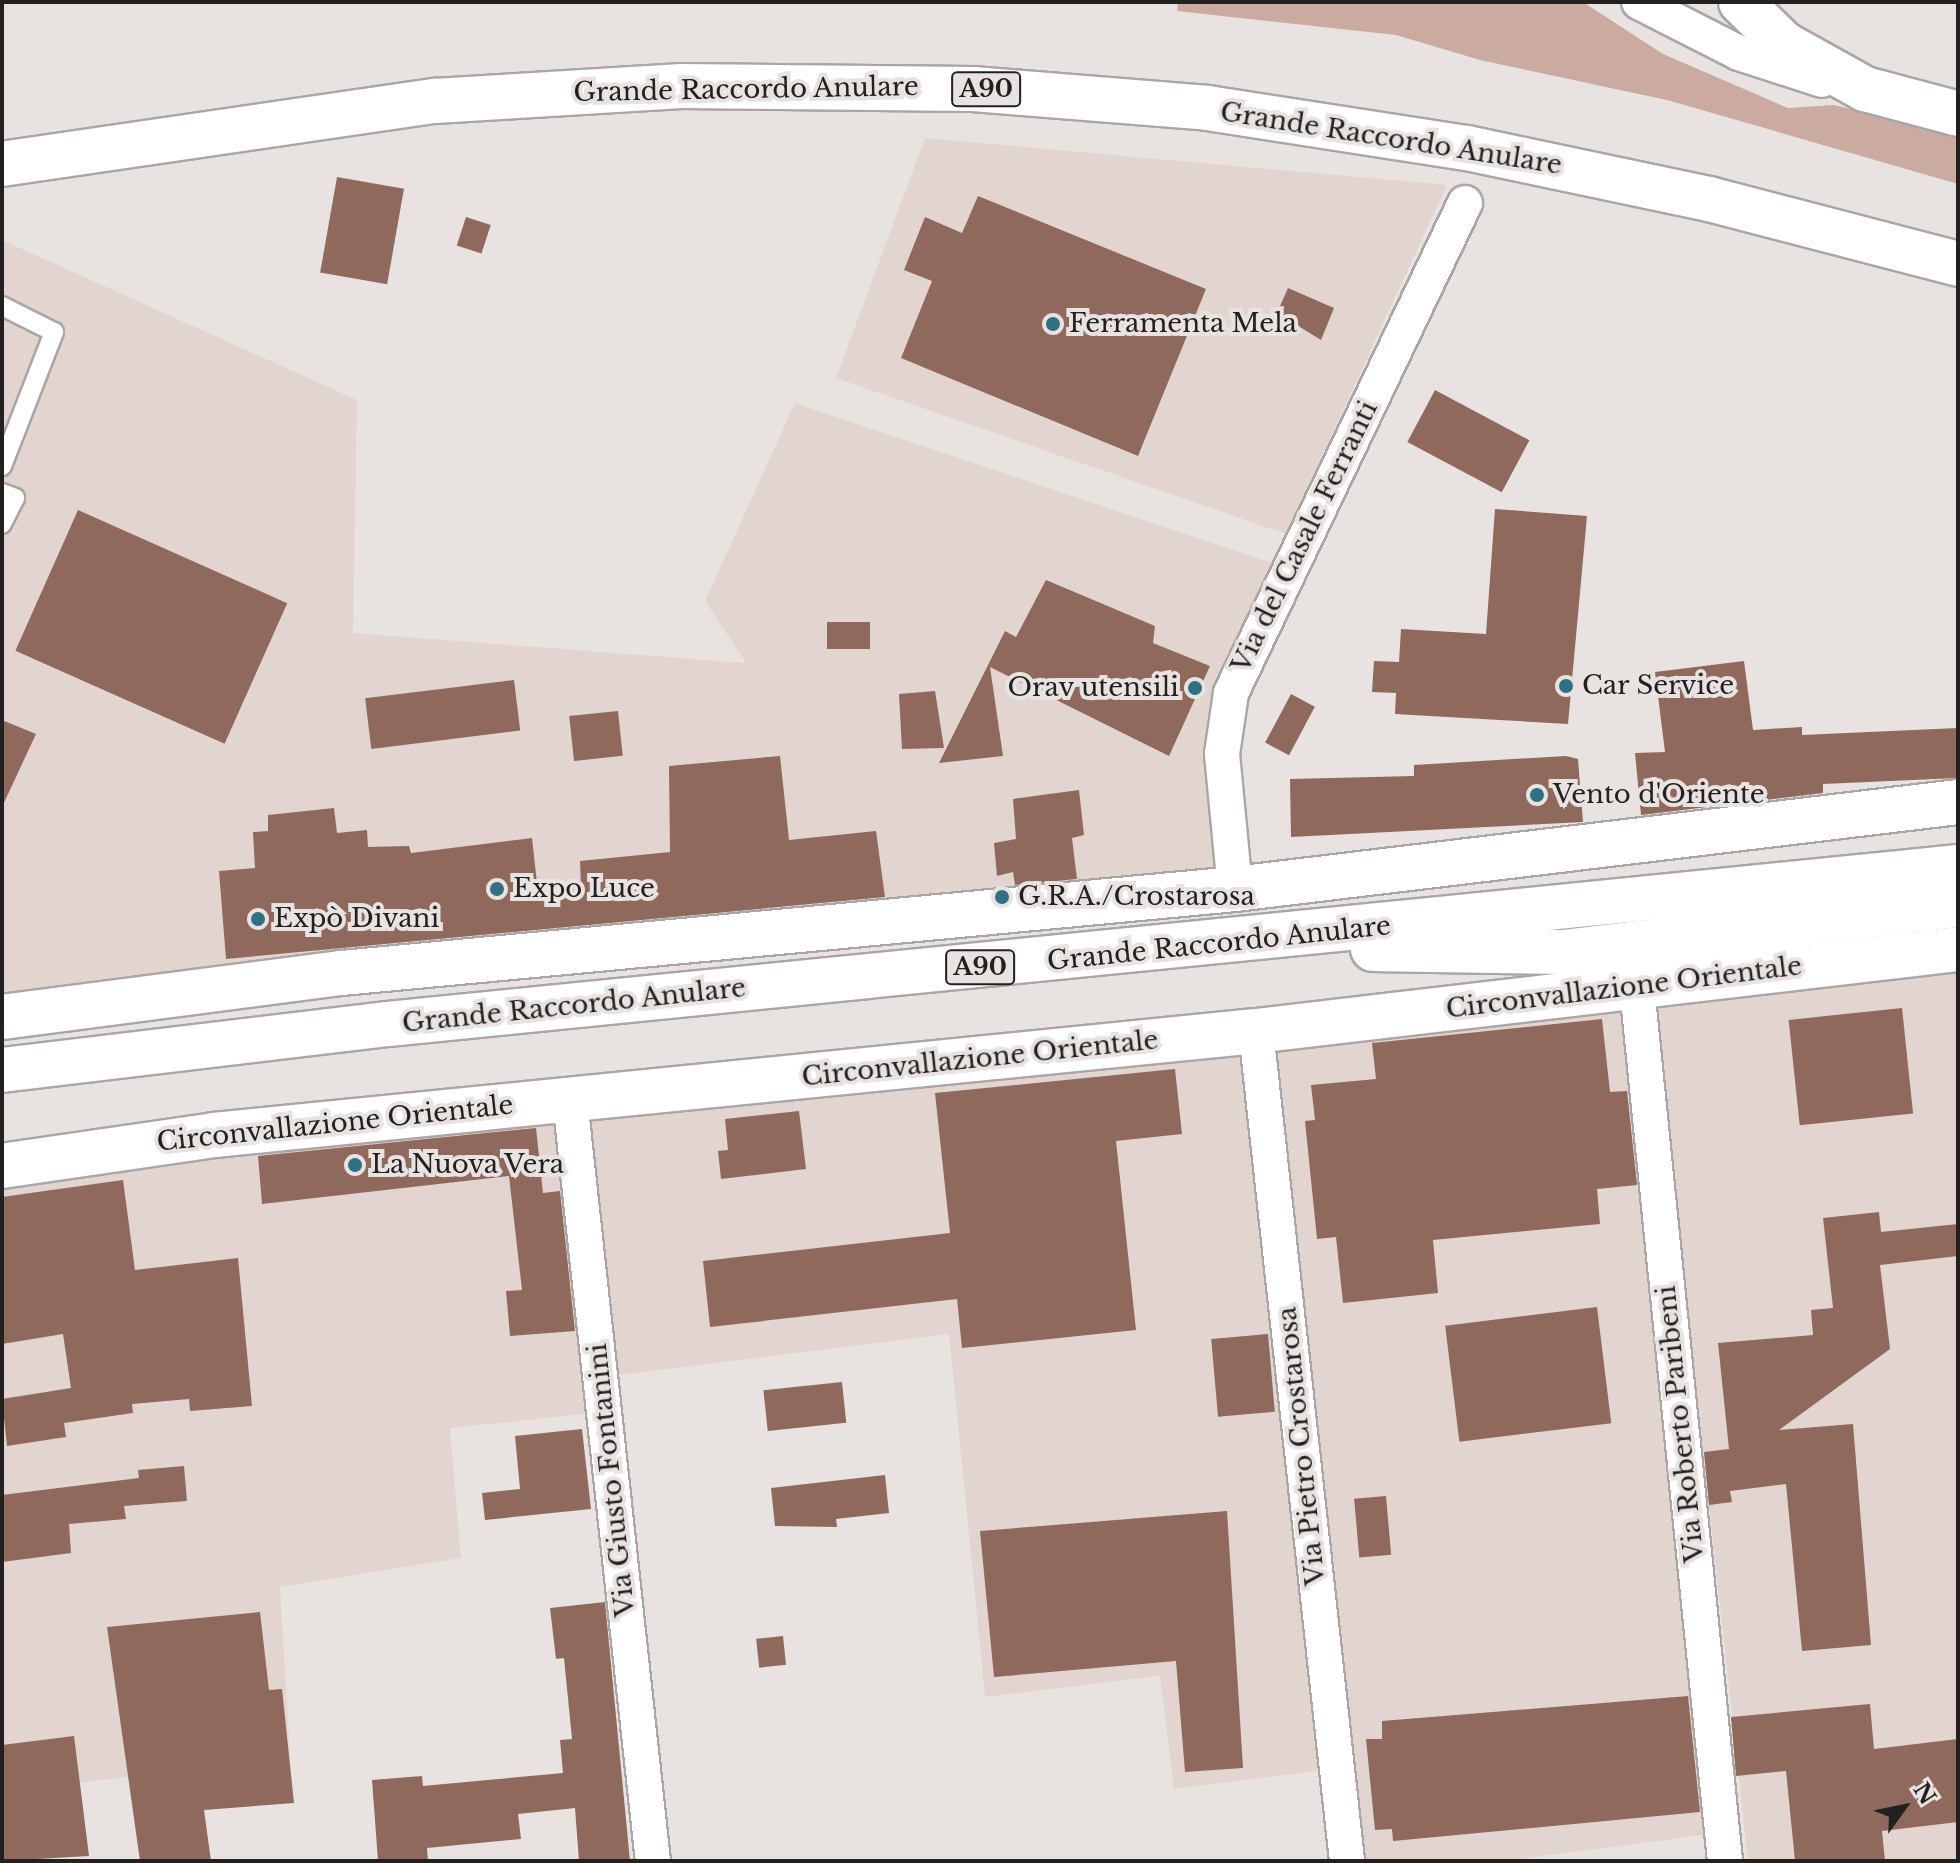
<!DOCTYPE html>
<html>
<head>
<meta charset="utf-8">
<style>
  body { margin:0 }
  #map { position:relative; width:1960px; height:1863px; overflow:hidden; background:#e8e3e1; font-family:"Libre Baskerville",serif }
  div>[style] { position:absolute }
  .built>* { inset:0; background:#e2d5d0 }
  .green>* { inset:0; background:#cbab9f }
  .building>* { inset:0; background:#8f6a5c; transform-origin:0 0 }
  .roads { filter:drop-shadow(2px 0 #aba6a5) drop-shadow(-2px 0 #aba6a5) drop-shadow(0 2px #aba6a5) drop-shadow(0 -2px #aba6a5) }
  .service>* { height:18px; margin:-9px; padding:0 9px; transform-origin:9px; border-radius:9px; background:#fff }
  .minor>* { height:34px; margin:-17px; padding:0 17px; transform-origin:17px; border-radius:17px; background:#fff }
  .tertiary>* { height:44px; margin:-22px; padding:0 22px; transform-origin:22px; border-radius:22px; background:#fff }
  .motorway>* { height:44px; margin:-22px; padding:0 22px; transform-origin:22px; border-radius:22px; background:#fff }
  .dots>* { width:22px; height:22px; translate:-50% -50%; box-sizing:border-box; border:4px solid #e8e3e1; border-radius:50% }
  span { translate:-50% -50%; white-space:nowrap; text-align:center; line-height:1.15; -webkit-text-stroke:8px #e8e3e1; paint-order:stroke }
  .shield-label span { padding:2px 6px; background:#e8e3e1; border:2px solid; border-radius:6px; -webkit-text-stroke-width:0 }
  .shield-label { font-size:24px; color:#232120; font-weight:700 }
  .street-label { font-size:26px; color:#232120 }
  .poi-label { font-size:26px; color:#232120 }
  .left { translate:0 -50%; text-align:left }
  .right { translate:-100% -50%; text-align:right }
  .frame { position:absolute; inset:0; border:4px solid #232120; pointer-events:none }
  .north { position:absolute; left:1864px; top:1767px; width:80px; height:80px; -webkit-text-stroke:6px #e8e3e1; paint-order:stroke; rotate:57deg; font-size:22px; font-weight:700; line-height:32px; text-align:center; color:#232120 }
  .north::after { content:''; display:block; margin:auto; width:28px; height:36px; background:#232120; clip-path:polygon(50% 0,100% 100%,50% 72%,0 100%) }
</style>
</head>
<body>
<div id="map">
  <div class="built">
    <div style="clip-path:polygon(925px 138px,1447px 185px,1286px 534px,836px 378px)"></div>
    <div style="clip-path:polygon(2px 240px,357px 400px,353px 633px,746px 663px,705px 601px,795px 403px,1272px 563px,1218px 684px,1223px 870px,2px 999px)"></div>
    <div style="clip-path:polygon(1958px 971px,1958px 1861px,1748px 1861px,1654px 1004px)"></div>
    <div style="clip-path:polygon(1623px 1008px,1711px 1834px,1504px 1861px,1363px 1861px,1271px 1044px)"></div>
    <div style="clip-path:polygon(1247px 1041px,1325px 1770px,1174px 1789px,1160px 1676px,985px 1697px,949px 1334px,618px 1375px,587px 1113px)"></div>
    <div style="clip-path:polygon(556px 1112px,594px 1413px,450px 1428px,461px 1558px,280px 1587px,290px 1756px,2px 1793px,2px 1185px)"></div>
  </div>
  <div class="green">
    <div style="clip-path:polygon(1178px 2px,1583px 2px,1663px 54px,1788px 108px,1834px 105px,1958px 137px,1958px 184px,1667px 100px,1480px 60px,1396px 35px,1177px 11px)"></div>
  </div>
  <div class="building">
    <div style="left:337px;top:177px;width:68px;height:97px;rotate:10deg"></div>
    <div style="clip-path:polygon(978px 196px,1206px 289px,1138px 456px,901px 358px,932px 281px,904px 270px,925px 217px,962px 233px)"></div>
    <div style="left:466px;top:217px;width:26px;height:30px;rotate:18deg"></div>
    <div style="clip-path:polygon(1288px 288px,1334px 308px,1321px 340px,1277px 313px)"></div>
    <div style="left:1435px;top:390px;width:107px;height:59px;rotate:28deg"></div>
    <div style="clip-path:polygon(1495px 509px,1587px 516px,1568px 724px,1395px 714px,1396px 693px,1372px 692px,1374px 661px,1399px 662px,1401px 629px,1486px 634px)"></div>
    <div style="left:78px;top:510px;width:229px;height:154px;rotate:24deg"></div>
    <div style="clip-path:polygon(1046px 580px,1155px 626px,1153px 643px,1210px 666px,1169px 756px,990px 667px,1003px 756px,939px 763px,1005px 631px,1016px 637px)"></div>
    <div style="left:870px;top:622px;width:27px;height:43px;rotate:90deg"></div>
    <div style="clip-path:polygon(1744px 661px,1753px 730px,1802px 727px,1802px 735px,1958px 728px,1958px 778px,1823px 784px,1823px 793px,1641px 815px,1635px 753px,1665px 752px,1655px 672px)"></div>
    <div style="left:514px;top:680px;width:51px;height:150px;rotate:83deg"></div>
    <div style="clip-path:polygon(935px 691px,944px 748px,902px 749px,899px 694px)"></div>
    <div style="left:1291px;top:694px;width:27px;height:55px;rotate:28deg"></div>
    <div style="left:618px;top:711px;width:45px;height:49px;rotate:84deg"></div>
    <div style="clip-path:polygon(2px 720px,36px 734px,2px 807px)"></div>
    <div style="clip-path:polygon(780px 756px,789px 840px,876px 831px,885px 897px,226px 959px,219px 871px,255px 868px,253px 832px,268px 831px,268px 815px,334px 808px,337px 833px,367px 830px,368px 847px,409px 846px,411px 853px,532px 838px,538px 892px,581px 888px,580px 861px,670px 852px,669px 766px)"></div>
    <div style="clip-path:polygon(1566px 756px,1578px 759px,1583px 822px,1291px 837px,1290px 779px,1414px 776px,1414px 765px)"></div>
    <div style="clip-path:polygon(1079px 790px,1084px 835px,1072px 838px,1077px 879px,1015px 885px,1013px 872px,997px 876px,994px 843px,1016px 839px,1013px 799px)"></div>
    <div style="left:1902px;top:1008px;width:106px;height:114px;rotate:84deg"></div>
    <div style="clip-path:polygon(1602px 1019px,1610px 1092px,1627px 1091px,1637px 1185px,1597px 1189px,1600px 1224px,1433px 1240px,1438px 1293px,1343px 1303px,1336px 1237px,1317px 1239px,1305px 1121px,1315px 1120px,1311px 1085px,1376px 1079px,1372px 1043px)"></div>
    <div style="clip-path:polygon(1175px 1069px,1182px 1134px,1116px 1141px,1136px 1330px,962px 1348px,957px 1299px,710px 1327px,703px 1261px,950px 1233px,935px 1093px)"></div>
    <div style="clip-path:polygon(799px 1111px,806px 1169px,721px 1179px,718px 1151px,728px 1150px,725px 1119px)"></div>
    <div style="clip-path:polygon(536px 1128px,543px 1193px,560px 1191px,575px 1331px,510px 1336px,506px 1291px,522px 1290px,509px 1176px,262px 1204px,258px 1156px)"></div>
    <div style="clip-path:polygon(123px 1180px,135px 1270px,238px 1258px,252px 1406px,190px 1411px,189px 1399px,132px 1404px,133px 1413px,64px 1423px,66px 1437px,7px 1446px,2px 1399px,71px 1388px,63px 1334px,2px 1344px,2px 1197px)"></div>
    <div style="clip-path:polygon(1879px 1212px,1881px 1232px,1958px 1224px,1958px 1256px,1880px 1265px,1890px 1349px,1779px 1430px,1853px 1424px,1871px 1645px,1802px 1651px,1786px 1484px,1730px 1491px,1732px 1502px,1709px 1505px,1704px 1452px,1729px 1449px,1718px 1343px,1813px 1335px,1811px 1310px,1833px 1308px,1823px 1218px)"></div>
    <div style="left:1597px;top:1307px;width:117px;height:153px;rotate:83deg"></div>
    <div style="left:1268px;top:1334px;width:78px;height:57px;rotate:85deg"></div>
    <div style="left:842px;top:1382px;width:41px;height:79px;rotate:84deg"></div>
    <div style="clip-path:polygon(582px 1429px,591px 1509px,485px 1520px,482px 1493px,520px 1489px,515px 1436px)"></div>
    <div style="clip-path:polygon(184px 1466px,187px 1501px,124px 1506px,126px 1519px,69px 1524px,71px 1553px,2px 1562px,2px 1495px,139px 1478px,138px 1470px)"></div>
    <div style="clip-path:polygon(885px 1475px,889px 1513px,836px 1519px,837px 1527px,775px 1526px,771px 1488px)"></div>
    <div style="left:1386px;top:1496px;width:59px;height:32px;rotate:85deg"></div>
    <div style="clip-path:polygon(1227px 1511px,1243px 1768px,1185px 1772px,1176px 1661px,994px 1677px,980px 1531px)"></div>
    <div style="clip-path:polygon(605px 1602px,630px 1861px,579px 1861px,575px 1808px,518px 1814px,521px 1839px,427px 1848px,428px 1861px,378px 1861px,372px 1780px,422px 1776px,423px 1786px,563px 1773px,560px 1740px,572px 1739px,564px 1658px,556px 1659px,550px 1608px)"></div>
    <div style="clip-path:polygon(260px 1612px,269px 1690px,282px 1689px,294px 1803px,204px 1810px,211px 1861px,140px 1861px,107px 1627px)"></div>
    <div style="left:783px;top:1636px;width:29px;height:27px;rotate:84deg"></div>
    <div style="clip-path:polygon(1688px 1696px,1700px 1812px,1393px 1841px,1392px 1829px,1375px 1830px,1366px 1739px,1382px 1739px,1382px 1721px)"></div>
    <div style="clip-path:polygon(1870px 1704px,1874px 1749px,1958px 1739px,1958px 1822px,1882px 1831px,1885px 1861px,1795px 1861px,1786px 1771px,1736px 1776px,1731px 1717px)"></div>
    <div style="clip-path:polygon(74px 1736px,89px 1856px,2px 1861px,2px 1745px)"></div>
  </div>
  <div class="roads">
    <div class="service">
      <div style="left:2px;top:306px;width:58px;rotate:26.6deg"></div>
      <div style="left:54px;top:332px;width:144px;rotate:111.2deg"></div>
      <div style="left:2px;top:493px;width:14px;rotate:21deg"></div>
      <div style="left:15px;top:498px;width:29px;rotate:117deg"></div>
    </div>
    <div class="minor">
      <div style="left:1639px;top:2px;width:112px;rotate:27deg"></div>
      <div style="left:1739px;top:53px;width:87px;rotate:18deg"></div>
      <div style="left:1235px;top:889px;width:136px;rotate:-95.5deg"></div>
      <div style="left:1222px;top:754px;width:62px;rotate:-81.6deg"></div>
      <div style="left:1231px;top:693px;width:543px;rotate:-64.47deg"></div>
      <div style="left:1637px;top:988px;width:877px;rotate:84.24deg"></div>
      <div style="left:1256px;top:1031px;width:835px;rotate:83.74deg"></div>
      <div style="left:570px;top:1100px;width:766px;rotate:83.78deg"></div>
    </div>
    <div class="tertiary">
      <div style="left:1741px;top:2px;width:60px;rotate:44.3deg"></div>
      <div style="left:1784px;top:44px;width:93px;rotate:29.1deg"></div>
      <div style="left:1865px;top:89px;width:96px;rotate:15deg"></div>
      <div style="left:2px;top:1017px;width:343px;rotate:-7.4deg"></div>
      <div style="left:342px;top:973px;width:897px;rotate:-5.37deg"></div>
      <div style="left:1235px;top:889px;width:728px;rotate:-6.86deg"></div>
      <div style="left:2px;top:1166px;width:214px;rotate:-8.3deg"></div>
      <div style="left:214px;top:1135px;width:1047px;rotate:-5.7deg"></div>
      <div style="left:1256px;top:1031px;width:707px;rotate:-6.66deg"></div>
    </div>
    <div class="motorway">
      <div style="left:2px;top:164px;width:438px;rotate:-8.3deg"></div>
      <div style="left:435px;top:101px;width:247px;rotate:-3.5deg"></div>
      <div style="left:682px;top:86px;width:291px;rotate:0.6deg"></div>
      <div style="left:973px;top:89px;width:236px;rotate:4.6deg"></div>
      <div style="left:1208px;top:108px;width:262px;rotate:8.8deg"></div>
      <div style="left:1467px;top:148px;width:247px;rotate:11.9deg"></div>
      <div style="left:1709px;top:199px;width:257px;rotate:14.6deg"></div>
      <div style="left:1373px;top:949px;width:190px;rotate:0.9deg"></div>
      <div style="left:1563px;top:952px;width:398px;rotate:-6.8deg"></div>
      <div style="left:2px;top:1070px;width:389px;rotate:-6.8deg"></div>
      <div style="left:388px;top:1024px;width:1578px;rotate:-5.71deg"></div>
    </div>
  </div>
  <div class="dots">
    <div style="left:1053px;top:324px;background:#2f7183"></div>
    <div style="left:1566px;top:686px;background:#2f7183"></div>
    <div style="left:1195px;top:688px;background:#2f7183"></div>
    <div style="left:1537px;top:795px;background:#2f7183"></div>
    <div style="left:497px;top:889px;background:#2f7183"></div>
    <div style="left:1002px;top:897px;background:#2f7183"></div>
    <div style="left:258px;top:919px;background:#2f7183"></div>
    <div style="left:355px;top:1165px;background:#2f7183"></div>
  </div>
  <div class="shield-label">
    <span style="left:986px;top:89px">A90</span>
    <span style="left:980px;top:967px">A90</span>
  </div>
  <div class="street-label">
    <span style="left:746px;top:90px;rotate:-1deg">Grande Raccordo Anulare</span>
    <span style="left:1391px;top:139px;rotate:9deg">Grande Raccordo Anulare</span>
    <span style="left:1305px;top:537px;rotate:-64deg">Via del Casale Ferranti</span>
    <span style="left:1219px;top:944px;rotate:-6deg">Grande Raccordo Anulare</span>
    <span style="left:1624px;top:988px;rotate:-7deg">Circonvallazione Orientale</span>
    <span style="left:574px;top:1006px;rotate:-6deg">Grande Raccordo Anulare</span>
    <span style="left:980px;top:1059px;rotate:-6deg">Circonvallazione Orientale</span>
    <span style="left:335px;top:1124px;rotate:-6deg">Circonvallazione Orientale</span>
    <span style="left:1681px;top:1424px;rotate:-96deg">Via Roberto Paribeni</span>
    <span style="left:1302px;top:1446px;rotate:-96deg">Via Pietro Crostarosa</span>
    <span style="left:612px;top:1480px;rotate:-96deg">Via Giusto Fontanini</span>
  </div>
  <div class="poi-label">
    <span class="left" style="left:1069px;top:324px">Ferramenta Mela</span>
    <span class="left" style="left:1582px;top:686px">Car Service</span>
    <span class="right" style="left:1179px;top:688px">Orav utensili</span>
    <span class="left" style="left:1553px;top:795px">Vento d'Oriente</span>
    <span class="left" style="left:513px;top:889px">Expo Luce</span>
    <span class="left" style="left:1018px;top:897px">G.R.A./Crostarosa</span>
    <span class="left" style="left:274px;top:919px">Expò Divani</span>
    <span class="left" style="left:371px;top:1165px">La Nuova Vera</span>
  </div>
  <div class="frame"></div>
  <div class="north">N</div>
</div>
</body>
</html>
